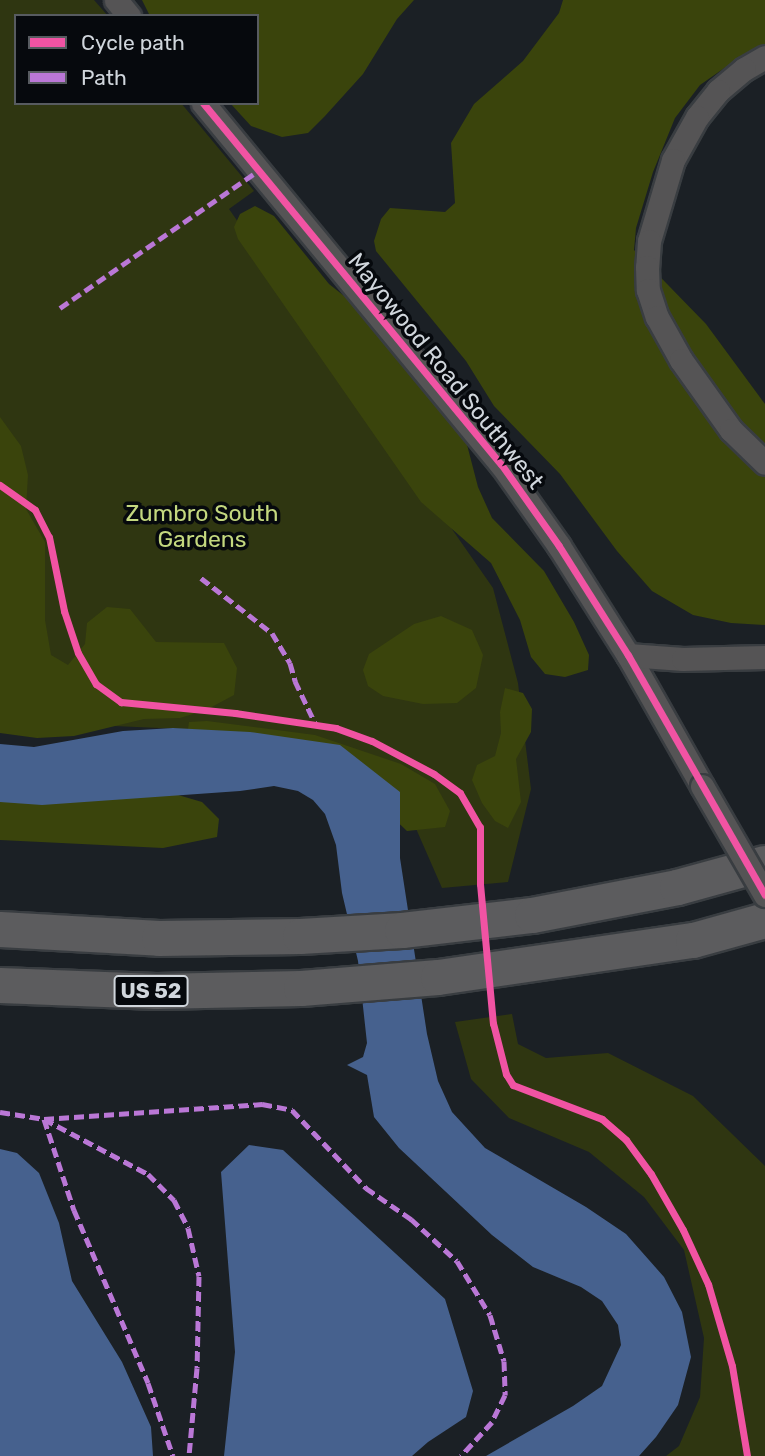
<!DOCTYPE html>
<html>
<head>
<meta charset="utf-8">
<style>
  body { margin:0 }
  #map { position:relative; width:765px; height:1456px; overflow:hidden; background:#1b2025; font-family:Rubik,sans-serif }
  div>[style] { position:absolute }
  .green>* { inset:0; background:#2f3611 }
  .forest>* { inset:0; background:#3a440c }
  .water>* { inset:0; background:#46618e }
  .roads { filter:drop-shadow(2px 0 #393d41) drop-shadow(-2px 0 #393d41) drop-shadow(0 2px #393d41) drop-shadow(0 -2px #393d41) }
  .minor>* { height:23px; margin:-11.5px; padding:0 11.5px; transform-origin:11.5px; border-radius:11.5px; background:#555455 }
  .highway>* { height:35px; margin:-17.5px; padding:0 17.5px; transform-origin:17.5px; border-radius:17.5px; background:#5c5c5e }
  .bridges { filter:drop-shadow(2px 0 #393d41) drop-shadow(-2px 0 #393d41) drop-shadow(0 2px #393d41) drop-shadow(0 -2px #393d41) }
  .minor-bridge>* { height:23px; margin:-11.5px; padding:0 11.5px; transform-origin:11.5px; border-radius:11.5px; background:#555455 }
  .quiet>* { height:5px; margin-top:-2.5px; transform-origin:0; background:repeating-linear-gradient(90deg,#ba77d6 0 10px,transparent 0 15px) }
  .cycleway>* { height:7px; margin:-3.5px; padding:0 3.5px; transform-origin:3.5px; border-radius:3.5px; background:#f153a3 }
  span { translate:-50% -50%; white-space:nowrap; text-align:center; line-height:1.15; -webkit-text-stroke:7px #06090d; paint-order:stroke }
  .shield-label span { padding:2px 5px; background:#06090d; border:2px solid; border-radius:5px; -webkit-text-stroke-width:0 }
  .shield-label { font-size:21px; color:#d0d6dc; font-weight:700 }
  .street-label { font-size:23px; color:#d0d6dc }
  .park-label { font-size:23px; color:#c4d87f }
  .legend { position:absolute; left:14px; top:14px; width:245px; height:91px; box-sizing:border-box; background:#06090d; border:2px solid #575b60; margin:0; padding:9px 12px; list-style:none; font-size:21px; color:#d0d6dc }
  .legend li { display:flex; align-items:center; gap:14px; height:35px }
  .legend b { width:35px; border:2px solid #575b60 }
</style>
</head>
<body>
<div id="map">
  <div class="green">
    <div style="clip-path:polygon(0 0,94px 0,108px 16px,16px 16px,16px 103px,181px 103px,254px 191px,229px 209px,493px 588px,518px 683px,531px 789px,508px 882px,442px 888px,400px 792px,250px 732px,0 721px)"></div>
    <div style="clip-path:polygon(512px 1014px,518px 1044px,546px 1058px,608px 1053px,693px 1096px,765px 1166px,765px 1456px,666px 1456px,679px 1446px,700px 1397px,704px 1338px,684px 1250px,644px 1197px,589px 1152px,509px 1118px,471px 1079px,455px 1022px)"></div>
  </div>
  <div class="forest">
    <div style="clip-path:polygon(142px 0,414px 0,397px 19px,363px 74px,325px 116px,308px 133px,282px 137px,251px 126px,230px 103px,257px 103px,257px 16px,150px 16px)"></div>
    <div style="clip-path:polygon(563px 0,765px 0,765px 45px,746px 53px,700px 85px,675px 118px,653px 172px,636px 228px,634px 250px,706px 324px,765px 404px,765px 625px,731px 623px,693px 615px,652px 591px,617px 551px,560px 474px,494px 406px,466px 361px,376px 251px,374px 241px,381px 219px,390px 208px,445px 212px,455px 203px,451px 143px,474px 104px,523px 61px,559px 13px)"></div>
    <div style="clip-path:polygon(255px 206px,274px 216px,329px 284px,358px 307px,465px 437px,478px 487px,492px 518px,544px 571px,574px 622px,589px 655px,588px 670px,565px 677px,545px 674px,531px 657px,520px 620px,491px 563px,421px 502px,238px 239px,234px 227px,240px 214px)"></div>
    <div style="clip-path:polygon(0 417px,21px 446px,28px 475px,26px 509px,45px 542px,45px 620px,51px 655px,68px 665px,85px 644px,87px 623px,107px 607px,130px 609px,156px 642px,224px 643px,237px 668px,234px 695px,206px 710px,180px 718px,144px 719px,74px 736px,37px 738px,0 733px)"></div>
    <div style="clip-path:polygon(441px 616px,472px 630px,483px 655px,476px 688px,457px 703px,423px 704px,383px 696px,368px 686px,363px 670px,369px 654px,414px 624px)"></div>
    <div style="clip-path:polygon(505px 688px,523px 693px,532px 709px,531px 732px,516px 759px,521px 802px,508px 828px,495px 821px,482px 803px,472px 780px,477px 765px,495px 756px,501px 733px,500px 712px)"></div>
    <div style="clip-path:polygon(207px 721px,315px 735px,401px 764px,435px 784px,450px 811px,445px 827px,407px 831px,385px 810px,187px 736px,189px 722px)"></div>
    <div style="clip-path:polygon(161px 790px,202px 802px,219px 819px,217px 837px,163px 848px,0 840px,0 798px)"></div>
  </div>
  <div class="water">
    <div style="clip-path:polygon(173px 728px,250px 732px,340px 745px,400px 792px,400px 858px,427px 1034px,438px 1081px,452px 1112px,485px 1148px,586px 1207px,626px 1234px,664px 1277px,682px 1312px,691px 1357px,678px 1405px,656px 1437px,639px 1456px,486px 1456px,573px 1406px,602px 1386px,621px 1345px,618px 1325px,602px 1301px,581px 1287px,533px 1267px,492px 1235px,399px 1148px,374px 1117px,367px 1075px,347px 1065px,363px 1057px,367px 1043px,358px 961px,342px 893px,336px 845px,325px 814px,313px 800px,298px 791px,274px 786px,240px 791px,42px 805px,0 802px,0 744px,34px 747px,123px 731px)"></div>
    <div style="clip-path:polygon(249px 1145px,283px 1150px,445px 1299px,473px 1391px,466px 1417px,428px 1442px,412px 1456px,224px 1456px,235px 1352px,221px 1172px)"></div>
    <div style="clip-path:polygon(0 1149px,17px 1153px,39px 1173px,59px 1223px,72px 1281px,122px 1362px,151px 1427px,153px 1456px,0 1456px)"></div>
  </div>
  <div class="roads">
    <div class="minor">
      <div style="left:116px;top:0;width:21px;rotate:51deg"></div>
      <div style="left:765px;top:57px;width:24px;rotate:150deg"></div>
      <div style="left:744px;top:69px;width:34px;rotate:140deg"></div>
      <div style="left:718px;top:91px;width:33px;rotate:129deg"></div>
      <div style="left:697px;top:117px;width:49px;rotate:119.2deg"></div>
      <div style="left:673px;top:160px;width:84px;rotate:106.5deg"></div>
      <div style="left:649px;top:241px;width:26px;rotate:94deg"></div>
      <div style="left:647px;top:267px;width:23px;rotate:88deg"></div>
      <div style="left:648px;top:290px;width:28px;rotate:72deg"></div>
      <div style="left:657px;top:317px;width:49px;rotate:60.8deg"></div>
      <div style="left:681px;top:360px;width:86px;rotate:54.5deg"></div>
      <div style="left:731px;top:430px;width:47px;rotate:44.1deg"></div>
      <div style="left:203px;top:103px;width:468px;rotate:50.5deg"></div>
      <div style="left:501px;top:464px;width:100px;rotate:54.7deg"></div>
      <div style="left:559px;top:546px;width:129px;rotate:57.7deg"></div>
      <div style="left:628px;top:655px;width:150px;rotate:60.5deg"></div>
      <div style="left:628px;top:655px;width:55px;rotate:4.2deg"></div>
      <div style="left:683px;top:659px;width:82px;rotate:-1.4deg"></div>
    </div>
    <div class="highway">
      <div style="left:0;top:929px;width:159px;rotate:3.2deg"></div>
      <div style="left:159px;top:938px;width:141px;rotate:-0.8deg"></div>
      <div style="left:300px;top:936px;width:102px;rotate:-3.4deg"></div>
      <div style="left:402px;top:930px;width:131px;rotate:-6.6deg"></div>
      <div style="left:532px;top:915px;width:148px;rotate:-10.9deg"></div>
      <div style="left:677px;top:887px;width:91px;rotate:-15.3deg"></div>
      <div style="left:0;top:985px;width:156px;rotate:2.2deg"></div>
      <div style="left:156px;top:991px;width:145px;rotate:-1.2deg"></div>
      <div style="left:301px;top:988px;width:137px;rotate:-4.6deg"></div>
      <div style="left:438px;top:977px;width:258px;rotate:-8.3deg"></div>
      <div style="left:693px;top:940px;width:75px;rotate:-15.5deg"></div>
    </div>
  </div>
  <div class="bridges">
    <div class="minor-bridge">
      <div style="left:702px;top:786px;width:126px;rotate:60deg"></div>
    </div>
  </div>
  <div class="quiet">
    <div style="left:60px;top:308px;width:242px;rotate:-34.7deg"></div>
    <div style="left:201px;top:578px;width:90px;rotate:37.8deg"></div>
    <div style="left:272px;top:633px;width:35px;rotate:59deg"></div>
    <div style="left:290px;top:663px;width:19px;rotate:74deg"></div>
    <div style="left:295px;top:681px;width:49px;rotate:64.5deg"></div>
    <div style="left:0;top:1112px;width:45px;rotate:9deg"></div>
    <div style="left:44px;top:1119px;width:219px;rotate:-3.9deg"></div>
    <div style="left:262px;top:1104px;width:31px;rotate:11deg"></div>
    <div style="left:292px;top:1110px;width:108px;rotate:46.5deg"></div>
    <div style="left:366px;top:1188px;width:55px;rotate:34.6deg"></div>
    <div style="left:411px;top:1219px;width:62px;rotate:42.4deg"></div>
    <div style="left:457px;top:1261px;width:63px;rotate:58.6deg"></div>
    <div style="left:490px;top:1315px;width:48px;rotate:73.1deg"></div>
    <div style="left:504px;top:1361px;width:34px;rotate:88deg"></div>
    <div style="left:505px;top:1395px;width:30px;rotate:116deg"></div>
    <div style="left:492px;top:1422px;width:46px;rotate:132.4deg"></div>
    <div style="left:44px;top:1119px;width:118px;rotate:27.9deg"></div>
    <div style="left:148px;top:1174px;width:37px;rotate:45deg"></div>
    <div style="left:174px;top:1200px;width:31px;rotate:63deg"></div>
    <div style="left:188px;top:1228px;width:49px;rotate:77.1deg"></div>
    <div style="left:199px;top:1276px;width:92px;rotate:91.2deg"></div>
    <div style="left:197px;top:1368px;width:88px;rotate:95.2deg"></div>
    <div style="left:44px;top:1119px;width:96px;rotate:71.8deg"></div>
    <div style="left:74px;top:1210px;width:188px;rotate:66.8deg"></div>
    <div style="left:148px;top:1383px;width:77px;rotate:71.1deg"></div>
  </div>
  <div class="cycleway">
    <div style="left:203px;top:103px;width:468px;rotate:50.5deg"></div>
    <div style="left:501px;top:464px;width:100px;rotate:54.7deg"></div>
    <div style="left:559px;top:546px;width:129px;rotate:57.7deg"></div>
    <div style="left:628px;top:655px;width:276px;rotate:60.3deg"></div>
    <div style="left:0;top:485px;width:43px;rotate:35.5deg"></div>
    <div style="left:35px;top:510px;width:30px;rotate:63deg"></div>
    <div style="left:49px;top:537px;width:76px;rotate:78.5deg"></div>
    <div style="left:64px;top:611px;width:44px;rotate:71.6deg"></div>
    <div style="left:78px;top:653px;width:36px;rotate:60deg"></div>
    <div style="left:96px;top:684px;width:31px;rotate:36deg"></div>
    <div style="left:121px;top:702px;width:115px;rotate:5.5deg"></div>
    <div style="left:235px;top:713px;width:102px;rotate:8.4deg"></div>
    <div style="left:336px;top:728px;width:38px;rotate:20deg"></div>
    <div style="left:372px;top:741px;width:70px;rotate:28deg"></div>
    <div style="left:434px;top:774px;width:32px;rotate:36deg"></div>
    <div style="left:460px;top:793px;width:39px;rotate:60deg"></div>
    <div style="left:480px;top:827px;width:57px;rotate:90deg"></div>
    <div style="left:480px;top:884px;width:140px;rotate:84.7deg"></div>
    <div style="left:493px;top:1023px;width:53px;rotate:75.7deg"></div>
    <div style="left:506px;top:1074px;width:13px;rotate:58deg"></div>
    <div style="left:513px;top:1085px;width:95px;rotate:20.9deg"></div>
    <div style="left:602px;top:1119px;width:32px;rotate:41deg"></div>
    <div style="left:626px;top:1140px;width:42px;rotate:53.7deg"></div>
    <div style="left:651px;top:1174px;width:64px;rotate:60.3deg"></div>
    <div style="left:683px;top:1230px;width:60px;rotate:65.2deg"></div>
    <div style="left:708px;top:1284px;width:85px;rotate:73.7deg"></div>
    <div style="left:732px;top:1366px;width:91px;rotate:80.5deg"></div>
  </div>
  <div class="shield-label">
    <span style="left:151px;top:991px">US 52</span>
  </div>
  <div class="street-label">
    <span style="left:446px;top:371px;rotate:51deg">Mayowood Road Southwest</span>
  </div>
  <div class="park-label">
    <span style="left:202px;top:526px">Zumbro South<br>Gardens</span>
  </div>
  <ul class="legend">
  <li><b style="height:9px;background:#f153a3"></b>Cycle path</li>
  <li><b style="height:9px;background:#ba77d6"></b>Path</li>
  </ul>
</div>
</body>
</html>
